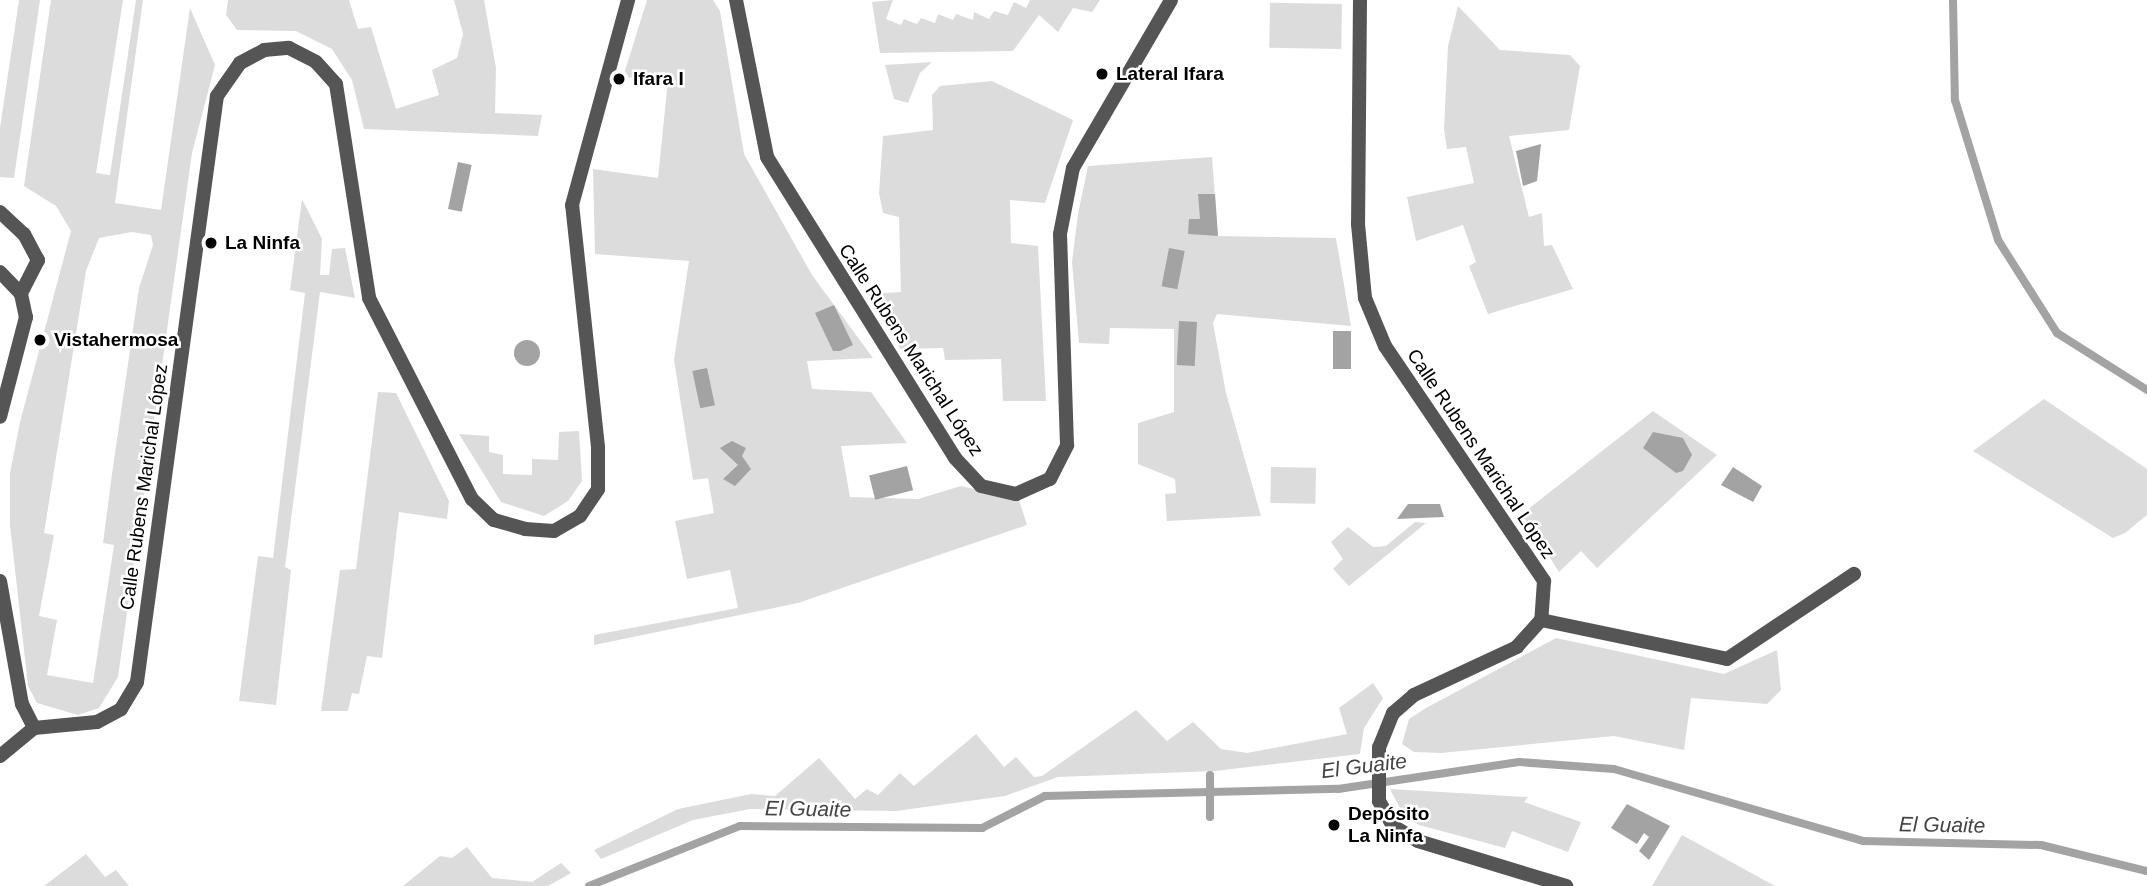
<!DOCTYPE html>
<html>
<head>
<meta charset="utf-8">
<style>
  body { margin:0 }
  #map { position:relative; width:2147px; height:886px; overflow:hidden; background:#fff; font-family:Arial,sans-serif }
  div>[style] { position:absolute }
  .green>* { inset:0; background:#dcdcdc; transform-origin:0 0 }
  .water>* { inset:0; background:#a3a3a3; transform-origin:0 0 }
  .round { border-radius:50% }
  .stream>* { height:8px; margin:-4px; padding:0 4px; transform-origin:4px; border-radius:4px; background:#a3a3a3 }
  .minor>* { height:14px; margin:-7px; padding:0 7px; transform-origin:7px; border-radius:7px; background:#555 }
  .dots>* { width:19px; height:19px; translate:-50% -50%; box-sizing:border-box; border:4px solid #fff; border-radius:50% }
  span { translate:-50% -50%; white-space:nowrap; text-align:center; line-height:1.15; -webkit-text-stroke:5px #fff; paint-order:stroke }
  .poi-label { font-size:19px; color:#000; font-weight:700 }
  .left { translate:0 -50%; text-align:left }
  .street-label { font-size:19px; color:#000 }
  .water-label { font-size:21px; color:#444; font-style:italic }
</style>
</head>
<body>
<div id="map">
  <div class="green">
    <div style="clip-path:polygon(19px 0,40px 0,14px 178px,0 177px,0 128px)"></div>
    <div style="clip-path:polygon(evenodd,51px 0,123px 0,96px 173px,110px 175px,136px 0,143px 0,115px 203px,161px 210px,190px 8px,215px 65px,192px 153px,118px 677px,99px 708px,78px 715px,37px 703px,28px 686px,10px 525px,10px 473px,20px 422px,71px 231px,56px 206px,24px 186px,51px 0,132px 232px,151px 235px,153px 245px,139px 288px,112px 474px,103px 543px,114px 545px,93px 683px,47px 675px,57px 620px,39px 616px,54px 535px,44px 533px,86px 271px,99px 238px,132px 232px)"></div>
    <div style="clip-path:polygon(228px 0,349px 0,358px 29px,371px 27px,396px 109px,439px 95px,432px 70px,457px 58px,463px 34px,454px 0,484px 0,496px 68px,495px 113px,542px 115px,538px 136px,364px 129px,352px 80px,332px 49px,296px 31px,237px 30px,226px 15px)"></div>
    <div style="clip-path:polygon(647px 0,713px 0,720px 11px,744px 154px,812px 275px,873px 358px,807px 361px,812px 389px,871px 392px,907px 443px,841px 446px,850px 497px,918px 499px,961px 486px,1019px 500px,1027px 525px,798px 603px,594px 645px,594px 635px,738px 608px,730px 570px,687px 579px,675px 521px,714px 513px,708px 478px,693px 480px,674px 360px,689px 261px,595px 254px,593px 169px,658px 178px,668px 80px,623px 77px)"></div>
    <div style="clip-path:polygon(893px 0,886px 19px,901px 25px,904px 19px,917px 24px,921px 18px,935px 23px,938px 14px,953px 20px,956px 14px,973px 20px,974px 12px,989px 19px,994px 11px,1008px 15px,1014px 2px,1026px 8px,1030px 0,1100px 0,1092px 12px,1073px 8px,1058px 32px,1039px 15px,1013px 51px,880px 53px,872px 2px)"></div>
    <div style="left:1342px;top:4px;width:45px;height:72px;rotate:91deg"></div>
    <div style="clip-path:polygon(1458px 6px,1500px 50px,1570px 55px,1580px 66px,1569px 130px,1509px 136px,1529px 217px,1542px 213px,1544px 246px,1552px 245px,1573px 289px,1488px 314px,1469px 266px,1476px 262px,1463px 225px,1416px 241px,1407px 197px,1474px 183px,1466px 147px,1447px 149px,1444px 129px,1448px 46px)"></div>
    <div style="clip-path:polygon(932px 62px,920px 73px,908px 103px,894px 99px,885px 65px)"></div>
    <div style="clip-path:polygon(992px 81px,1073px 120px,1045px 203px,1010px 200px,1011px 243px,1038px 246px,1046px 401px,1003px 401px,1001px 359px,945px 360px,943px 348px,900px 349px,868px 294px,901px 292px,899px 217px,883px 213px,879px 193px,883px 136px,933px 130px,932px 95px,940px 86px)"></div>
    <div style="clip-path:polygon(1212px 157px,1218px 236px,1336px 238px,1351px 326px,1217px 314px,1213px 323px,1226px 393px,1261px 516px,1167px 521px,1165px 494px,1176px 493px,1175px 479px,1138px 464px,1138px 423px,1174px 412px,1174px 329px,1110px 328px,1109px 344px,1079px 343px,1072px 262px,1078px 214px,1088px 166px)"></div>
    <div style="clip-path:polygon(302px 199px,322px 239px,320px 275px,329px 275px,332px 249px,345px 248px,355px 298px,320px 292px,285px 567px,291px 570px,276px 705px,239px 701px,258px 556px,273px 558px,305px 293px,290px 290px)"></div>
    <div style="clip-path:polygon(378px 392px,396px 393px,449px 501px,447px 519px,399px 512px,382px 658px,367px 656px,359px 694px,352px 693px,348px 711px,321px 711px,340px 570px,356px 569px)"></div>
    <div style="clip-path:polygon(2044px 399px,2147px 469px,2147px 515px,2125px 533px,2113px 538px,1973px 451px)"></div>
    <div style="clip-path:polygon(1653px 411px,1717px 455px,1597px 568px,1581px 551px,1559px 572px,1522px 514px)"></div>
    <div style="clip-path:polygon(579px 431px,582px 481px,568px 501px,544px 516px,501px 502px,459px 434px,489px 436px,489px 452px,503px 455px,503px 474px,532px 475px,532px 459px,558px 460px,559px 432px)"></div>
    <div style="left:1271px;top:467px;width:45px;height:36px;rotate:1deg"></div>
    <div style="clip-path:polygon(1415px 522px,1426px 523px,1349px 586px,1333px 569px,1343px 559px,1331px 542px,1348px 527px,1373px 547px,1386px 546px)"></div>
    <div style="clip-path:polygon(1556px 638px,1724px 674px,1777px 650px,1781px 690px,1767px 704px,1691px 698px,1684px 750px,1614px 736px,1441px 753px,1414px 752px,1402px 744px,1409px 719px,1426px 708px)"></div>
    <div style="clip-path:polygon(1373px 683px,1383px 698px,1364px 728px,1360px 754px,1215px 771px,1058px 777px,1005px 796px,896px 811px,750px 809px,693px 820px,601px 859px,594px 850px,678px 809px,751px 794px,775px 796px,819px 758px,855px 799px,867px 789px,878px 795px,900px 773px,914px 786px,976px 734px,1004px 767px,1016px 757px,1034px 777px,1042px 776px,1136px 710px,1167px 741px,1193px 722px,1221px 749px,1247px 753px,1347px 734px,1339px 708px)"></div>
    <div style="clip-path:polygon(1390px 789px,1528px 797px,1524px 802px,1581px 822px,1568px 852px,1512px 831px,1505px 848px,1419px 825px,1404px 816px)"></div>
    <div style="clip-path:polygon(1682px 835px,1775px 886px,1652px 886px)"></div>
    <div style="clip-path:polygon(467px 847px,492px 878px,532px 882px,561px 863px,571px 873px,548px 886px,403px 886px,440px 856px,452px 858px)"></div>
    <div style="clip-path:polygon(86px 854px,105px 877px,116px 870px,129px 886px,44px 886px)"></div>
  </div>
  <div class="water">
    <div style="clip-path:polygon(1541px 144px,1537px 181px,1523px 186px,1516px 151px)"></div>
    <div style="left:458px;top:162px;width:14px;height:48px;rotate:12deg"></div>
    <div style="clip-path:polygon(1198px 194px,1215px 194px,1218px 236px,1188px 234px,1189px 219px,1200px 219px)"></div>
    <div style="left:1169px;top:248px;width:16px;height:39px;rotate:11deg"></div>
    <div style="clip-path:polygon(834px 305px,853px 345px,840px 351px,833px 351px,815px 313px)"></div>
    <div style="left:1179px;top:321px;width:18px;height:44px;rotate:3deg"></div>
    <div style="left:1351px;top:331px;width:38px;height:18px;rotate:90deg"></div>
    <div class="round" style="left:514px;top:340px;width:26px;height:26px"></div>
    <div style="left:707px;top:368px;width:38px;height:15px;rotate:78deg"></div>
    <div style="clip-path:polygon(1653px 432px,1683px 438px,1692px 455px,1683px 471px,1676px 473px,1643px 448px)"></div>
    <div style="clip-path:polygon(732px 441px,746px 448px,742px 456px,751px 469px,735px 486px,723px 479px,738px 465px,720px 448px)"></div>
    <div style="left:907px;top:466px;width:25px;height:39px;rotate:76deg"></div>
    <div style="clip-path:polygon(1733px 467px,1762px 486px,1753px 502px,1721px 485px)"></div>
    <div style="clip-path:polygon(1408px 504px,1440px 504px,1444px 517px,1397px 519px)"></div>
    <div style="clip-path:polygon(1627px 804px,1670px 826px,1649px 860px,1639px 851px,1649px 837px,1644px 833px,1637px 844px,1611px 828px)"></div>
  </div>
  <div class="stream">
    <div style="left:1953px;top:0;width:100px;rotate:88.9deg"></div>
    <div style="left:1955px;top:100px;width:146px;rotate:72.9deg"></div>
    <div style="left:1998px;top:240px;width:110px;rotate:57.6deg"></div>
    <div style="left:2057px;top:333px;width:107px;rotate:32.3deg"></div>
    <div style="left:1210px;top:817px;width:42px;rotate:-90deg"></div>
    <div style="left:589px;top:886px;width:162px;rotate:-21.7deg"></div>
    <div style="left:740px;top:826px;width:242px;rotate:0.5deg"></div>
    <div style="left:982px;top:828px;width:71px;rotate:-26.9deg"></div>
    <div style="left:1045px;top:796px;width:293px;rotate:-1.4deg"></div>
    <div style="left:1338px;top:789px;width:183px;rotate:-8.5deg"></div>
    <div style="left:1519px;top:762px;width:95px;rotate:4.2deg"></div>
    <div style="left:1614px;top:769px;width:259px;rotate:16.1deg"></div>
    <div style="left:1863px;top:841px;width:178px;rotate:1.3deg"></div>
    <div style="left:2041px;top:845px;width:109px;rotate:13.8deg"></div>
  </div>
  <div class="minor">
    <div style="left:736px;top:0;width:160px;rotate:78.8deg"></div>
    <div style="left:767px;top:157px;width:355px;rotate:58deg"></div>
    <div style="left:955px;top:458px;width:38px;rotate:47deg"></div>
    <div style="left:981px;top:486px;width:36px;rotate:13deg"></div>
    <div style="left:1016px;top:494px;width:37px;rotate:-24deg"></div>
    <div style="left:1050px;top:479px;width:38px;rotate:-63deg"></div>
    <div style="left:1067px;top:445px;width:211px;rotate:-91.9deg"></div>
    <div style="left:1060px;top:234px;width:67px;rotate:-78.9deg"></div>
    <div style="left:1073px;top:168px;width:194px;rotate:-59.7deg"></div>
    <div style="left:1360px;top:0;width:224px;rotate:90.5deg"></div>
    <div style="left:1358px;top:224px;width:74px;rotate:84.6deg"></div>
    <div style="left:1365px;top:298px;width:52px;rotate:67.4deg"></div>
    <div style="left:1385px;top:346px;width:284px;rotate:55.9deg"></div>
    <div style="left:1544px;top:581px;width:39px;rotate:94deg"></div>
    <div style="left:1541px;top:620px;width:36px;rotate:132deg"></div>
    <div style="left:1517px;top:647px;width:114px;rotate:155deg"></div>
    <div style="left:1414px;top:695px;width:28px;rotate:139deg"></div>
    <div style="left:1393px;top:713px;width:37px;rotate:112deg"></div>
    <div style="left:1379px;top:747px;width:54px;rotate:90deg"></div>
    <div style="left:1379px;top:801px;width:29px;rotate:61deg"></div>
    <div style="left:1393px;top:826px;width:29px;rotate:31deg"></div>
    <div style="left:1418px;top:841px;width:155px;rotate:16.9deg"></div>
    <div style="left:0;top:212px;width:33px;rotate:43deg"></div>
    <div style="left:24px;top:234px;width:30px;rotate:62deg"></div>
    <div style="left:38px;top:260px;width:38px;rotate:117deg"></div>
    <div style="left:0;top:272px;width:30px;rotate:46deg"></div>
    <div style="left:21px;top:294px;width:24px;rotate:78deg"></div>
    <div style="left:26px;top:317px;width:103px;rotate:104.6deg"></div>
    <div style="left:0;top:581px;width:125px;rotate:79.9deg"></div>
    <div style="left:22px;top:704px;width:27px;rotate:63deg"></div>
    <div style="left:1541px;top:620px;width:190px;rotate:11.8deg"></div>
    <div style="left:1727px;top:659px;width:153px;rotate:-33.8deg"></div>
    <div style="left:34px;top:728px;width:63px;rotate:-5.4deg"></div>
    <div style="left:97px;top:722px;width:27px;rotate:-28deg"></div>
    <div style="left:121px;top:709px;width:31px;rotate:-59deg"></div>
    <div style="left:137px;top:682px;width:591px;rotate:-82.23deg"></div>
    <div style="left:217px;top:96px;width:40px;rotate:-55.1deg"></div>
    <div style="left:240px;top:63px;width:27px;rotate:-28deg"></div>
    <div style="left:264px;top:50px;width:25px;rotate:-5deg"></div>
    <div style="left:289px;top:48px;width:30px;rotate:27deg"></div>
    <div style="left:316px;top:62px;width:30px;rotate:48deg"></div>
    <div style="left:336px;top:84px;width:217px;rotate:81.2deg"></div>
    <div style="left:369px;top:298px;width:226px;rotate:62.9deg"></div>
    <div style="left:472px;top:499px;width:30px;rotate:44deg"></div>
    <div style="left:494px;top:520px;width:32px;rotate:16deg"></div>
    <div style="left:525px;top:529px;width:29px;rotate:4deg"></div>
    <div style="left:554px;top:531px;width:30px;rotate:-30deg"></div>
    <div style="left:580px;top:516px;width:32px;rotate:-56deg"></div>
    <div style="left:598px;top:489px;width:42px;rotate:-90deg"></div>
    <div style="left:598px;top:447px;width:243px;rotate:-96.1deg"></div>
    <div style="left:572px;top:205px;width:213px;rotate:-74.7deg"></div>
    <div style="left:0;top:756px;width:44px;rotate:-39.5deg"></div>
  </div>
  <div class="dots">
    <div style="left:1102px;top:74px;background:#000"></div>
    <div style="left:619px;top:79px;background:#000"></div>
    <div style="left:211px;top:243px;background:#000"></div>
    <div style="left:40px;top:340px;background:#000"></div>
    <div style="left:1334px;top:825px;background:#000"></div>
  </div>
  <div class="poi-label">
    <span class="left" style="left:1116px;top:74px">Lateral Ifara</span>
    <span class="left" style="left:633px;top:79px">Ifara I</span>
    <span class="left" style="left:225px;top:243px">La Ninfa</span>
    <span class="left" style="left:54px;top:340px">Vistahermosa</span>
    <span class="left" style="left:1348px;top:825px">Depósito<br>La Ninfa</span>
  </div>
  <div class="street-label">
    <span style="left:911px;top:350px;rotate:57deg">Calle Rubens Marichal López</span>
    <span style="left:1481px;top:454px;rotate:56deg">Calle Rubens Marichal López</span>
    <span style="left:144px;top:487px;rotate:-82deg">Calle Rubens Marichal López</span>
  </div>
  <div class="water-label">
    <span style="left:1364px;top:766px;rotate:-7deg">El Guaite</span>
    <span style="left:808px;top:809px;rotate:1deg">El Guaite</span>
    <span style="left:1942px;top:825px;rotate:1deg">El Guaite</span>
  </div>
</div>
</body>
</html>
